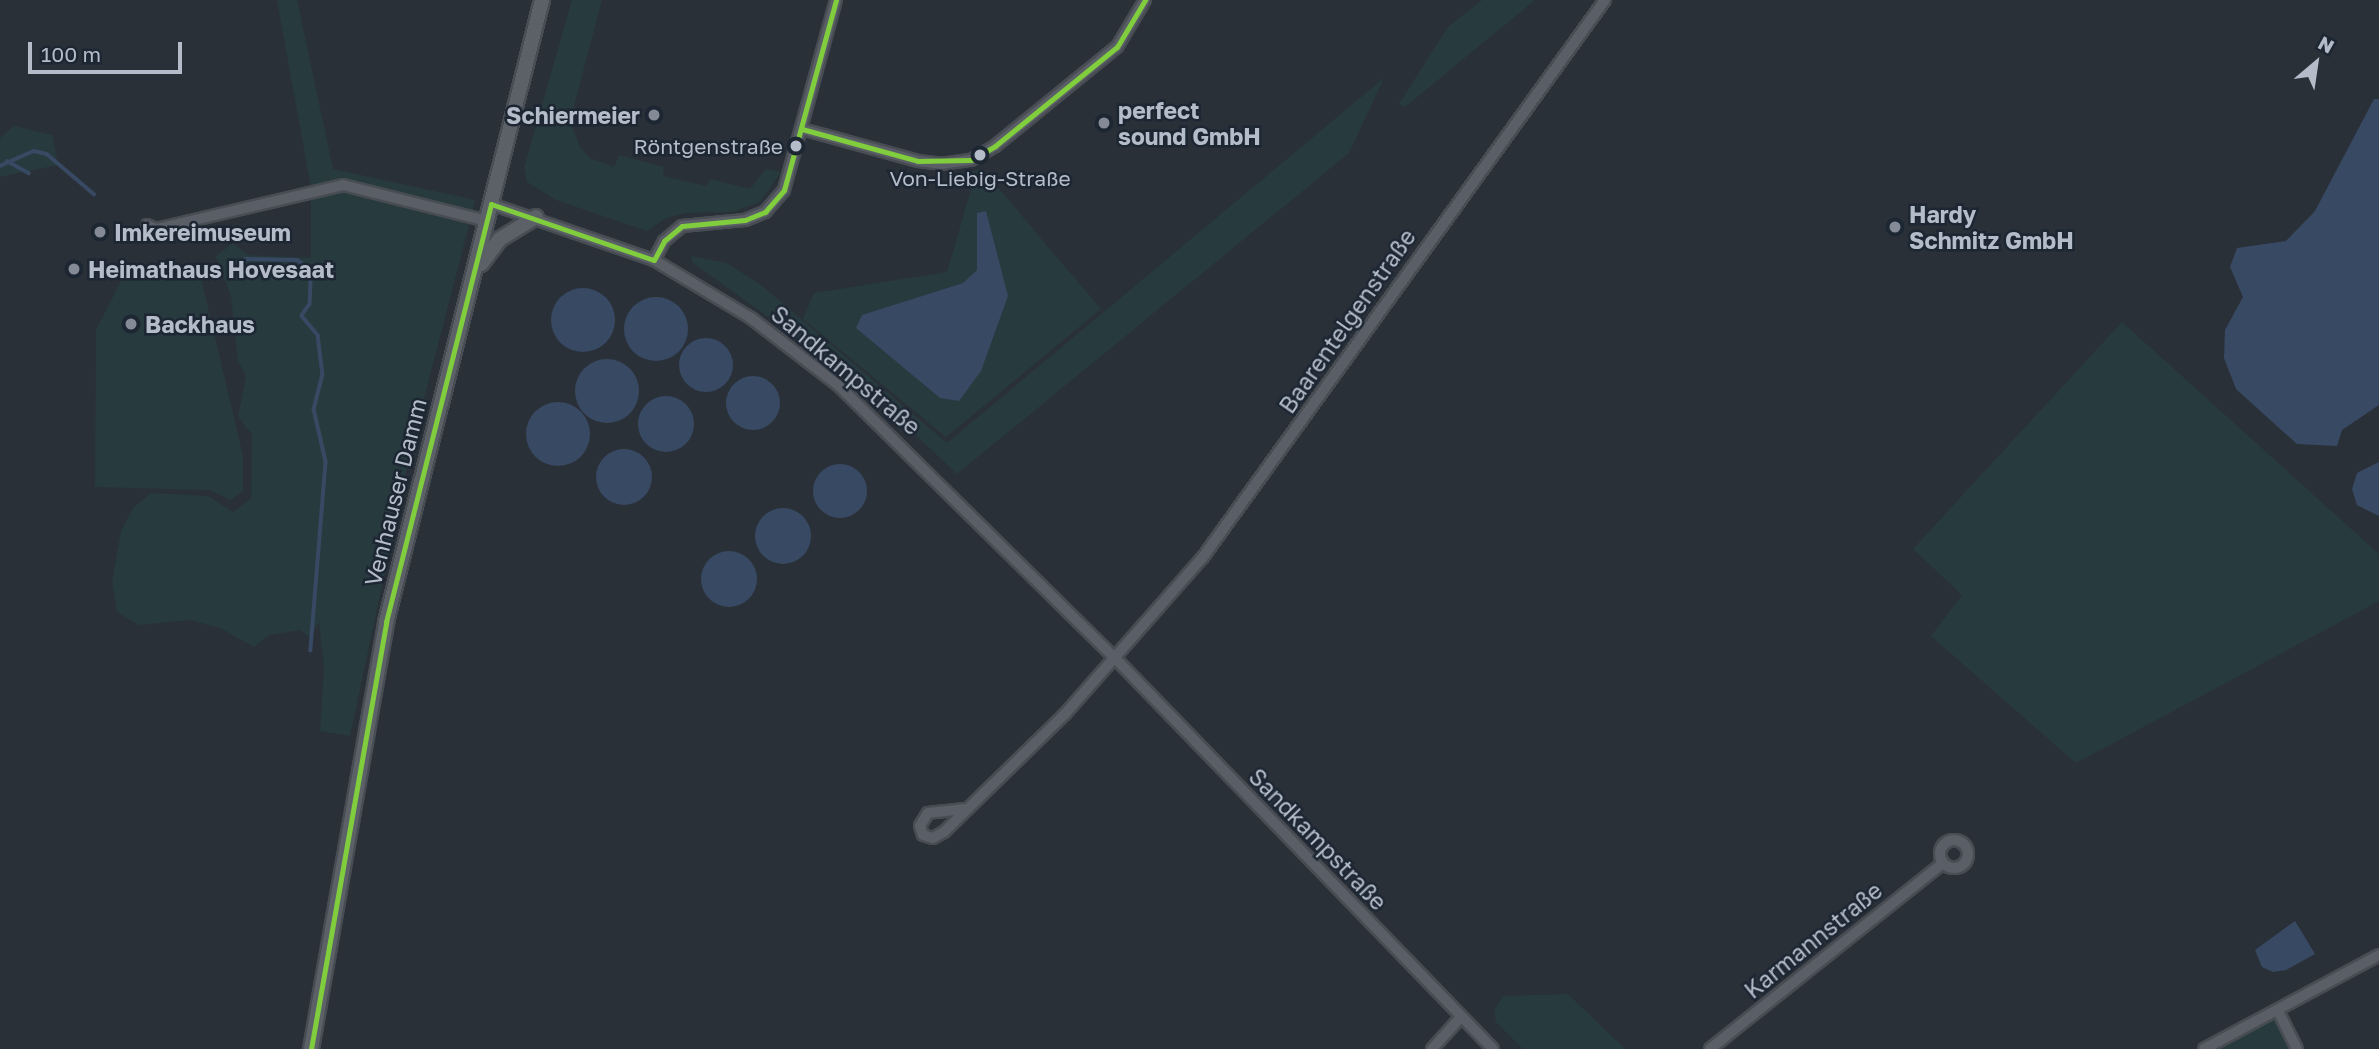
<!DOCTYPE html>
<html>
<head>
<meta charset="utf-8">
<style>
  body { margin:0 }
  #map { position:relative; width:2379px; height:1049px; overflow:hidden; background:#2a3038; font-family:"Golos Text",sans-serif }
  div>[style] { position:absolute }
  .green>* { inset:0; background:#273a3e }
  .water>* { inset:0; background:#384963 }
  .round { border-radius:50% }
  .stream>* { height:3.5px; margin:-1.75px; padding:0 1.75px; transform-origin:1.75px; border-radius:1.75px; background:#384963 }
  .roads { filter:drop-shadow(2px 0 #484c53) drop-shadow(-2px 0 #484c53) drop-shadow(0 2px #484c53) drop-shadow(0 -2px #484c53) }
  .minor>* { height:10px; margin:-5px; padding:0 5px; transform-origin:5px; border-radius:5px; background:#5a5e66 }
  .minor>.ring { margin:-5px; padding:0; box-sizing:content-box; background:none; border:10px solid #5a5e66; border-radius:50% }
  .major>* { height:14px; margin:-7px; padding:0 7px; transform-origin:7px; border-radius:7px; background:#5c6168 }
  .bus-1>* { height:5px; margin:-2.5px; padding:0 2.5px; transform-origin:2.5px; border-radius:2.5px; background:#80cd3d }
  .dots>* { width:19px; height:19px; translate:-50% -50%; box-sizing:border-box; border:4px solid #1d2633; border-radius:50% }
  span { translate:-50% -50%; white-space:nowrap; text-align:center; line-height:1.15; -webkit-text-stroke:5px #1d2633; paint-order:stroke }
  .bus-label { font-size:21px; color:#b4bcc9 }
  .right { translate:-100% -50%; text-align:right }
  .poi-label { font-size:23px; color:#b4bcc9; font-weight:700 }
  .left { translate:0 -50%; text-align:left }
  .street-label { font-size:23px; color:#b4bcc9 }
  .north { position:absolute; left:2281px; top:28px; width:70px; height:70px; -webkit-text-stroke:5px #1d2633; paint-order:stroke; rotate:29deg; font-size:19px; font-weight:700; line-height:28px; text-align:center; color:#b4bcc9 }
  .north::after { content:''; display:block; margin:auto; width:24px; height:32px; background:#b4bcc9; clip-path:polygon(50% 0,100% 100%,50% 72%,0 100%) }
  .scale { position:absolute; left:28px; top:42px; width:154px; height:32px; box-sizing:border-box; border:4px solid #b4bcc9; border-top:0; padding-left:9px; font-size:21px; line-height:24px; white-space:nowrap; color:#b4bcc9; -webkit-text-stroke:5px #1d2633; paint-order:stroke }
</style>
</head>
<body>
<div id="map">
  <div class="green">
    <div style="clip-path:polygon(277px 0,297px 0,333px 169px,475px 200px,472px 214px,331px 183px,311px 187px)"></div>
    <div style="clip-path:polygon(572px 0,602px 0,570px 121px,580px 147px,590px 158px,614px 167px,619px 155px,664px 167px,663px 176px,706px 186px,710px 179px,750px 189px,766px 169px,781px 172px,760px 202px,732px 212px,686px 213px,666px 218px,647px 231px,556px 200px,527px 182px,524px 168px)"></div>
    <div style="clip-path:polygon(1482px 0,1535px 0,1405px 107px,1399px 104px,1448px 27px)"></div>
    <div style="clip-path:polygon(1384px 78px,1349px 153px,957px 474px,865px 387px,692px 262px,691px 256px,727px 263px,761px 285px,947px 443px)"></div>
    <div style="clip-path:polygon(14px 126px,52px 135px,58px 165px,0 177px,0 138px)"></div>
    <div style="clip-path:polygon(evenodd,982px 169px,1101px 309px,946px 437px,803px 319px,814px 293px,947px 272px,973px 183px,970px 172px,982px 169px,978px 246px,981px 371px,856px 328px,863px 315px,963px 283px,977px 270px,978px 246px)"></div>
    <div style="clip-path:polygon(339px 191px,470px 221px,411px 449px,350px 736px,320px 731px,324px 668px,319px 622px,310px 637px,300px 630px,269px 635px,254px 647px,220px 628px,190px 620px,139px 625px,117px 612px,112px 582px,121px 531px,133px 508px,151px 493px,208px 496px,233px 512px,251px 499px,252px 434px,238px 417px,246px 376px,238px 361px,231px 296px,216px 257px,232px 243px,248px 255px,311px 258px,311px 197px)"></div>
    <div style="clip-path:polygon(198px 265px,243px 456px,243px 491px,230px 500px,210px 490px,95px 487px,96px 330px,123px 277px)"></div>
    <div style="clip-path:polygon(2122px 322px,2379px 554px,2379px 601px,2076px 763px,1931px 636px,1962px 595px,1913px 549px)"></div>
    <div style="clip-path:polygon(1568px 994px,1625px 1049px,1523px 1049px,1496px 1022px,1494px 1011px,1503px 996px)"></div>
    <div style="clip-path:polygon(2276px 1017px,2292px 1049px,2219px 1049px)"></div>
  </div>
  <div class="water">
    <div style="clip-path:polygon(2374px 99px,2379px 99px,2379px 405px,2342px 430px,2337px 446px,2297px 444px,2236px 389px,2224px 358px,2225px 330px,2243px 297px,2230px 267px,2237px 248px,2286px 241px,2315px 211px)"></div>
    <div style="clip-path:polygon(986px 211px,1008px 296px,981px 371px,959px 401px,940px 398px,856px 328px,862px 315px,963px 283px,977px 270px,977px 213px)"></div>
    <div class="round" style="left:551px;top:288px;width:64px;height:64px"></div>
    <div class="round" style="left:624px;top:297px;width:64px;height:64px"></div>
    <div class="round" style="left:679px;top:338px;width:54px;height:54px"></div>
    <div class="round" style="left:575px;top:359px;width:64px;height:64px"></div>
    <div class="round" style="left:726px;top:376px;width:54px;height:54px"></div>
    <div class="round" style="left:638px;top:396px;width:56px;height:56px"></div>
    <div class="round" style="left:526px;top:402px;width:64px;height:64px"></div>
    <div class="round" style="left:596px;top:449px;width:56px;height:56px"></div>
    <div style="clip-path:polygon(2379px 462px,2379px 516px,2357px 505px,2352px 489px,2357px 473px)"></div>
    <div class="round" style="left:813px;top:464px;width:54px;height:54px"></div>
    <div class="round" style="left:755px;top:508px;width:56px;height:56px"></div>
    <div class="round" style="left:701px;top:551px;width:56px;height:56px"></div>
    <div style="clip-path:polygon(2295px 921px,2315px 954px,2286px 970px,2273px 972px,2262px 967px,2255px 950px)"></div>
  </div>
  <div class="stream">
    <div style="left:7px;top:161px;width:25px;rotate:29deg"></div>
    <div style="left:0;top:166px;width:37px;rotate:-24deg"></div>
    <div style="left:34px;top:151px;width:13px;rotate:13deg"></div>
    <div style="left:47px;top:154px;width:62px;rotate:40.4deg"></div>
    <div style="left:245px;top:259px;width:52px;rotate:1.1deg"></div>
    <div style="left:297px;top:260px;width:13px;rotate:32deg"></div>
    <div style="left:308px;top:267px;width:13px;rotate:77deg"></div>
    <div style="left:311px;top:280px;width:24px;rotate:92deg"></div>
    <div style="left:310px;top:304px;width:14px;rotate:124deg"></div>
    <div style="left:302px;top:316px;width:25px;rotate:50deg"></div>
    <div style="left:318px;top:335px;width:39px;rotate:83deg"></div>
    <div style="left:323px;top:374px;width:36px;rotate:104deg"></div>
    <div style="left:314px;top:409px;width:54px;rotate:77.2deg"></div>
    <div style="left:326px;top:462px;width:189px;rotate:94.6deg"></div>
  </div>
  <div class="roads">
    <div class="minor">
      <div style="left:802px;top:129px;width:120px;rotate:15.4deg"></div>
      <div style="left:918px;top:161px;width:23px;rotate:7deg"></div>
      <div style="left:941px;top:164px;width:30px;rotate:-8deg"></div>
      <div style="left:971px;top:160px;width:28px;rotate:-30deg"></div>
      <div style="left:995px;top:146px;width:157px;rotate:-39.1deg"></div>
      <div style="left:1117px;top:47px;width:55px;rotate:-59.2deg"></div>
      <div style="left:491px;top:204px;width:172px;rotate:19deg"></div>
      <div style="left:654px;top:260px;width:113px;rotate:30.9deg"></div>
      <div style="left:751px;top:318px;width:110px;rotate:37.6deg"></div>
      <div style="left:838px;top:385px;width:388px;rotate:44.6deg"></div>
      <div style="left:1114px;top:657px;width:545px;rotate:45.97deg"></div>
      <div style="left:147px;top:225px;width:10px;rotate:24deg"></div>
      <div style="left:156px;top:229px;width:192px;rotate:-13.2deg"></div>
      <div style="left:343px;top:185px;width:148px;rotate:14deg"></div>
      <div style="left:654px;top:260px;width:21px;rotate:-62deg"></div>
      <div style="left:664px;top:241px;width:23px;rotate:-40deg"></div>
      <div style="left:682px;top:226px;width:63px;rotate:-5.4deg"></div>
      <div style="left:745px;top:220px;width:22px;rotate:-22deg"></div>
      <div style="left:765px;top:212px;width:29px;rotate:-49deg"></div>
      <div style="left:784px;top:190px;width:197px;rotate:-74.7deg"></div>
      <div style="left:965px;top:809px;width:37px;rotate:174deg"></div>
      <div style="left:928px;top:813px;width:15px;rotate:122deg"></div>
      <div style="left:920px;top:826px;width:9px;rotate:72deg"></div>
      <div style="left:923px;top:835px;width:10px;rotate:17deg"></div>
      <div style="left:933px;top:838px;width:13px;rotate:-29deg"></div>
      <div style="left:944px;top:832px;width:169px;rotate:-44.3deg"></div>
      <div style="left:1065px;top:714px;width:209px;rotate:-48.7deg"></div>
      <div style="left:1203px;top:557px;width:687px;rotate:-54.18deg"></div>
      <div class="ring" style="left:1940px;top:840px;width:18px;height:18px"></div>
      <div style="left:2278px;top:1011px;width:42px;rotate:63.4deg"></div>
      <div style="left:1432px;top:1049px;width:43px;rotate:-47.8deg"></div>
      <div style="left:1710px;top:1049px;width:298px;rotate:-38.6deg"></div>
      <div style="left:2204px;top:1049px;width:199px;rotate:-28.2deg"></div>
    </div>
    <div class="major">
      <div style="left:481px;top:264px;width:31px;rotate:-53deg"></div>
      <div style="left:500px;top:239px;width:42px;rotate:-31.4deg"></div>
      <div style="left:311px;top:1049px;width:434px;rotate:-80deg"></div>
      <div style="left:386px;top:622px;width:641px;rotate:-75.92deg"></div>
    </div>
  </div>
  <div class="bus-1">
    <div style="left:802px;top:129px;width:120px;rotate:15.4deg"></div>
    <div style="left:918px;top:161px;width:53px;rotate:-1.1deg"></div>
    <div style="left:971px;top:160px;width:28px;rotate:-30deg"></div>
    <div style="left:995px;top:146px;width:157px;rotate:-39.1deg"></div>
    <div style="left:1117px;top:47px;width:55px;rotate:-59.2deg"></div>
    <div style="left:311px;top:1049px;width:434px;rotate:-80deg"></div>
    <div style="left:386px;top:622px;width:431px;rotate:-75.9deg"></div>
    <div style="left:491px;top:204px;width:172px;rotate:19deg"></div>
    <div style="left:654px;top:260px;width:21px;rotate:-62deg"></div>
    <div style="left:664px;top:241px;width:23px;rotate:-40deg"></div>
    <div style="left:682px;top:226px;width:63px;rotate:-5.4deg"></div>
    <div style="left:745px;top:220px;width:22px;rotate:-22deg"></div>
    <div style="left:765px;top:212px;width:29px;rotate:-49deg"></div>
    <div style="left:784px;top:190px;width:197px;rotate:-74.7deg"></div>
  </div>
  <div class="dots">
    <div style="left:654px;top:115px;background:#848b96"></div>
    <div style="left:1104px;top:123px;background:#848b96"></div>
    <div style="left:796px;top:146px;background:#b4bcc9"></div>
    <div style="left:980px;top:155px;background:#b4bcc9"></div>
    <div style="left:1895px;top:227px;background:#848b96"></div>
    <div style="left:100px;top:232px;background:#848b96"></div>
    <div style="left:74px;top:269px;background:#848b96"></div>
    <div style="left:131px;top:324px;background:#848b96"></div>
  </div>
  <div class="bus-label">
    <span class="right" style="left:783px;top:146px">Röntgenstraße</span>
    <span style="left:980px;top:178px">Von-Liebig-Straße</span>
  </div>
  <div class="poi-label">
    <span class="left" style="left:1118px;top:123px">perfect<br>sound GmbH</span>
    <span class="right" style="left:640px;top:115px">Schiermeier</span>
    <span class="left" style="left:1909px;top:227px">Hardy<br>Schmitz GmbH</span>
    <span class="left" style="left:114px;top:232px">Imkereimuseum</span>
    <span class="left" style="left:88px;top:269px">Heimathaus Hovesaat</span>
    <span class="left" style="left:145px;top:324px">Backhaus</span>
  </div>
  <div class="street-label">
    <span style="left:1347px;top:321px;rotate:-55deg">Baarentelgenstraße</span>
    <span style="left:846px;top:370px;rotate:40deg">Sandkampstraße</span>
    <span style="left:395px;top:492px;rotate:-76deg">Venhauser Damm</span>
    <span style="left:1318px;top:839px;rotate:46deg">Sandkampstraße</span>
    <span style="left:1813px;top:940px;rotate:-39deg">Karmannstraße</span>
  </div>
  <div class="north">N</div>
  <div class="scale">100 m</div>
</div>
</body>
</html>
